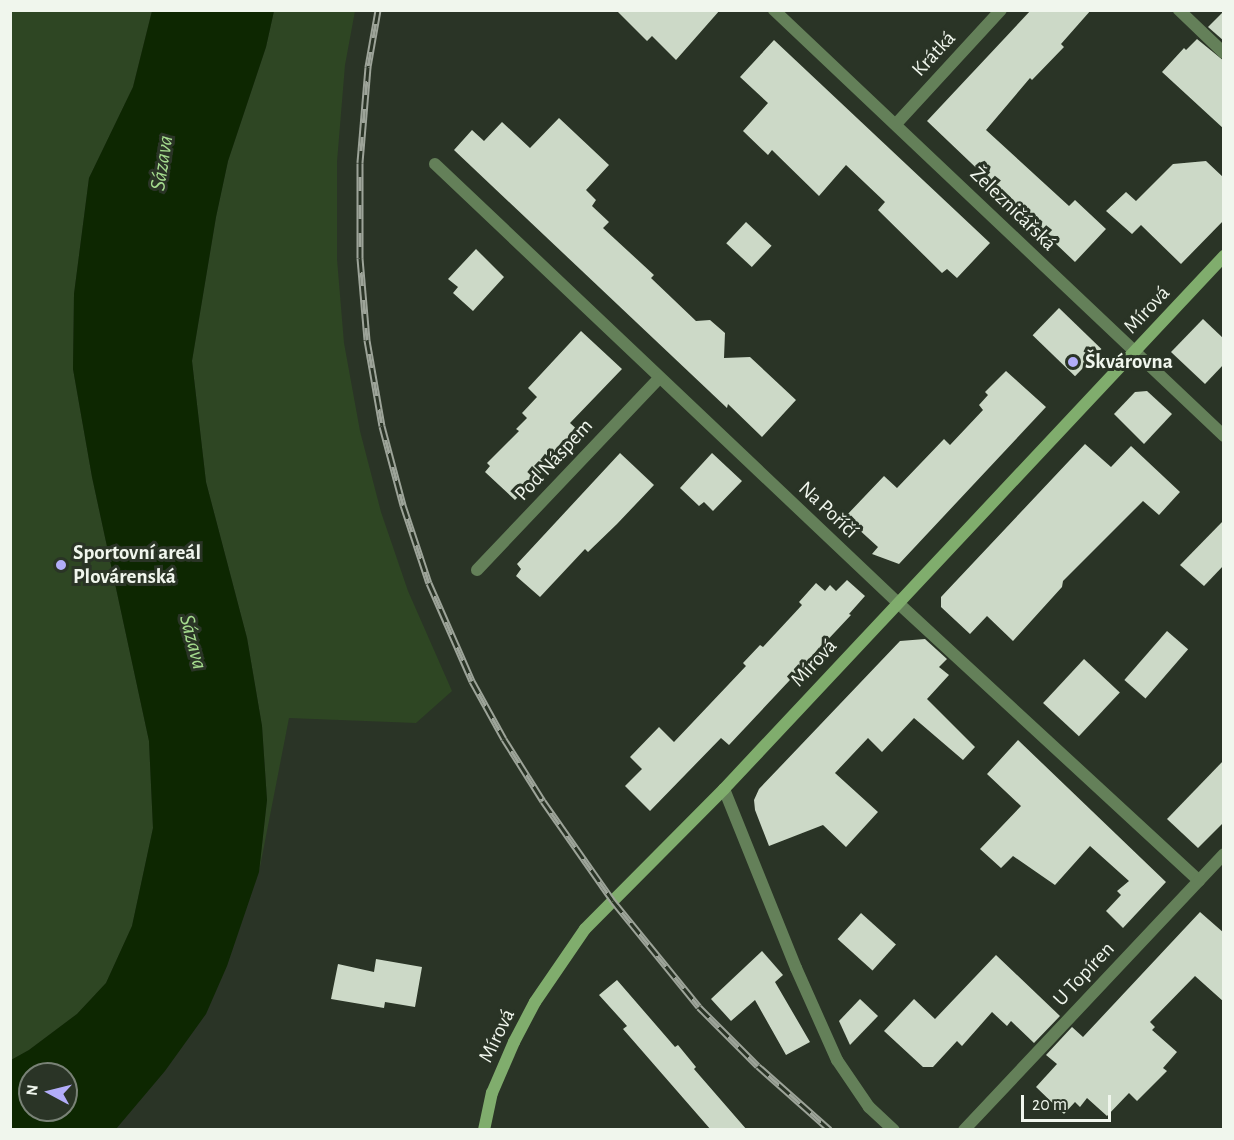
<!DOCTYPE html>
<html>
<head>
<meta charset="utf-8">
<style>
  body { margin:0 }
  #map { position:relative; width:1234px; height:1140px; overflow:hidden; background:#2a3426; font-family:"Alegreya Sans",sans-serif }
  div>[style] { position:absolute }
  .green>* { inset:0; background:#2e4623 }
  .water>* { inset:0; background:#0d2701 }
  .building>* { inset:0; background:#ccd9c7; transform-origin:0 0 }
  .street>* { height:12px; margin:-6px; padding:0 6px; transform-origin:6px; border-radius:6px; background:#648059 }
  .secondary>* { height:12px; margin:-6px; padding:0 6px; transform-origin:6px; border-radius:6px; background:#80ad6d }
  .rail>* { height:7px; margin-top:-3.5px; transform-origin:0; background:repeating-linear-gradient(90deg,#2a3426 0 14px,#9da499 0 28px); box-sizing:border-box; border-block:2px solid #9da499 }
  .dots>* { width:16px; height:16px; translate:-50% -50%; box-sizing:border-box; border:3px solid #2a3426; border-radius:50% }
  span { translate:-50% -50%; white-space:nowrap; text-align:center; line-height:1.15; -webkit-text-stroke:6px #2a3426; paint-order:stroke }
  .street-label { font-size:21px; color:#f0f6ed }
  .poi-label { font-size:21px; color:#f0f6ed; font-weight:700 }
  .left { translate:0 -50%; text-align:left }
  .water-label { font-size:22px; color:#a5dc8e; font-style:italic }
  .frame { position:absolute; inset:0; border:12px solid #f0f6ed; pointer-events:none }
  .north { position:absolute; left:18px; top:1062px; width:60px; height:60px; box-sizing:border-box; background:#2a3426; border:2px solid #798276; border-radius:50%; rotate:277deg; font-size:16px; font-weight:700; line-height:24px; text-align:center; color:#f0f6ed }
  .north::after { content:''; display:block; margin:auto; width:21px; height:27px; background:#b2adf9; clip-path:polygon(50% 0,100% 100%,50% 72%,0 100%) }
  .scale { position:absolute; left:1021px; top:1095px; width:90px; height:27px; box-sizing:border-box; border:3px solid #f0f6ed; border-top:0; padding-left:8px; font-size:18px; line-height:21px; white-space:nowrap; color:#f0f6ed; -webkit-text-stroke:4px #2a3426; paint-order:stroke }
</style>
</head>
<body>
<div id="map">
  <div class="green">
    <div style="clip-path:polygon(11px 11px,152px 11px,133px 87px,89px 178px,74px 294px,73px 369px,92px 477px,149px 741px,153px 828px,132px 926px,106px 983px,77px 1014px,29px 1050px,11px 1060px)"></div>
    <div style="clip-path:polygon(274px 11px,355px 11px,345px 65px,337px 162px,337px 259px,344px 343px,360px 431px,381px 512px,408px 591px,452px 691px,416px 723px,289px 718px,259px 872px,267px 800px,262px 726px,247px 638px,206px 482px,192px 361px,216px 217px,228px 161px,266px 47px)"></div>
  </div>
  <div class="water">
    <div style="clip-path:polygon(evenodd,152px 11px,274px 11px,266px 47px,228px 161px,216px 217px,192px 361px,206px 482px,247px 638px,262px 726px,267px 800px,259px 872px,227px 966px,206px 1014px,165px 1071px,116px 1129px,11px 1129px,11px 1060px,29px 1050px,77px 1014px,106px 983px,132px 926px,153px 828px,149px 741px,92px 477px,73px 369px,74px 294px,89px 178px,133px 87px,152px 11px,30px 1074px,66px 1074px,66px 1110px,30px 1110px,30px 1074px)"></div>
  </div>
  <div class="building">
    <div style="clip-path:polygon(616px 10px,720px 10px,676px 60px,652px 36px,647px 41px)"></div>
    <div style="clip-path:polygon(1031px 10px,1091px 10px,1061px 44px,1064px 47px,1032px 80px,1030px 78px,986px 130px,1069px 206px,1075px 200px,1106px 229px,1075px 262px,927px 121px)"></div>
    <div style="clip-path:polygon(1224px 11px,1224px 41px,1208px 27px)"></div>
    <div style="clip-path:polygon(1197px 39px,1224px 61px,1224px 129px,1162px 72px,1184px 48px,1186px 50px)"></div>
    <div style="clip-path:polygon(774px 40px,990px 243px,957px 278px,947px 269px,942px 273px,878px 210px,885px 202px,846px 165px,819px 196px,772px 150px,768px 155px,743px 131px,768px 103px,740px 77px)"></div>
    <div style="clip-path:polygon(559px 118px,609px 165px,586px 190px,596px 200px,592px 206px,609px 222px,603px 228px,654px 275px,651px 278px,696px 321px,710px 320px,725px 333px,724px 358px,750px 357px,796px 400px,762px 437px,728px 404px,727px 408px,454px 150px,472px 130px,484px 141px,502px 122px,530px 148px)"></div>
    <div style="clip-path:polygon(1206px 161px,1224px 178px,1224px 220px,1181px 264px,1141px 225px,1132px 234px,1106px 211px,1126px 192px,1136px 201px,1173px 164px)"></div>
    <div style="left:746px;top:222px;width:35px;height:29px;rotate:43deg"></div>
    <div style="clip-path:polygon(476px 249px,504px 277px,473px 311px,453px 293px,458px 287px,448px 279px)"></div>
    <div style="left:1059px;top:308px;width:59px;height:38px;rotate:44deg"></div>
    <div style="clip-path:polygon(1203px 319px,1224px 339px,1224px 364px,1205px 384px,1171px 352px)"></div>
    <div style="clip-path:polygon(581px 331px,622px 369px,570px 423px,580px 432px,515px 500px,485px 472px,490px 466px,487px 463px,519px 431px,516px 429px,527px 418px,522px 413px,537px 397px,528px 388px)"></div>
    <div style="clip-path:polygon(1006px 371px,1046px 407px,899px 564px,872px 554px,878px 547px,845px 517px,884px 476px,897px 488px,944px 439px,950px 445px,983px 410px,979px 405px,988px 395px,985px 392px)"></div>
    <div style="clip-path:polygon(1147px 391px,1172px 414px,1144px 444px,1114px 414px,1135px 392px)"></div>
    <div style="clip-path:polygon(1085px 444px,1111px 467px,1131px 446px,1180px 492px,1159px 515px,1143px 501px,1063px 581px,1062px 587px,1013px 641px,987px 616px,970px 634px,941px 607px,941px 597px)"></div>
    <div style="clip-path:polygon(620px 453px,654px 485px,617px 524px,588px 552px,585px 549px,540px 597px,516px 576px,521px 569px,517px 564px)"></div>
    <div style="clip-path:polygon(712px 453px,742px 481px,713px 511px,704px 502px,699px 506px,680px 488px)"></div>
    <div style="clip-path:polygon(1224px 520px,1224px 565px,1204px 586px,1180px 565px)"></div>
    <div style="clip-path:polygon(847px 580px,865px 596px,849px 614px,851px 615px,729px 745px,721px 738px,650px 811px,625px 786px,642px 769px,630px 757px,659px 727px,674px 742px,746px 666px,743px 663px,760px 645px,763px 647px,802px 605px,799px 602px,816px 583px,825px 591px,830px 585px,836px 591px)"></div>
    <div style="left:1167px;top:631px;width:28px;height:65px;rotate:41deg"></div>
    <div style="clip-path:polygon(925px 639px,947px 659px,939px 667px,949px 675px,927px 699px,975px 747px,963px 760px,914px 718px,882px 752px,868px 738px,835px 773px,878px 812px,846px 847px,823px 825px,769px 846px,755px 810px,754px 800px,759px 789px,900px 641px)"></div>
    <div style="left:1084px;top:659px;width:49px;height:60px;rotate:43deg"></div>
    <div style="clip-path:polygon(1018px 740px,1166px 882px,1123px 928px,1106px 911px,1121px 895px,1117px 891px,1129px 881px,1090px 846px,1055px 885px,1013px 856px,1001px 868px,980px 849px,1021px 806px,987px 774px)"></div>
    <div style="clip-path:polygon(1224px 760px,1224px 822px,1198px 848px,1167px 819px)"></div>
    <div style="clip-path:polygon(1200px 912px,1224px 933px,1224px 1002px,1195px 976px,1150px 1022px,1155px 1027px,1152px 1030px,1177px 1052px,1163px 1068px,1167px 1071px,1137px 1101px,1129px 1093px,1107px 1116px,1087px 1098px,1080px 1107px,1075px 1102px,1064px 1114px,1036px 1087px,1057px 1064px,1046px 1055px,1072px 1027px,1083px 1037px)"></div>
    <div style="left:861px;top:913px;width:47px;height:35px;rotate:42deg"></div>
    <div style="clip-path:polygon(762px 951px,783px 975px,775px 982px,810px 1042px,786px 1055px,755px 1000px,731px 1021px,711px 999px)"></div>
    <div style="clip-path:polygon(996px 955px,1060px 1016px,1034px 1043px,1011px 1021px,1007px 1026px,992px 1012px,962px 1046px,957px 1041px,933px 1067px,923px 1067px,884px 1031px,914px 999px,935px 1019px)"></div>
    <div style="clip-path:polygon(376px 959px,422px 967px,415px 1007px,385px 1002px,384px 1008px,331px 999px,338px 964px,374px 972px)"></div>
    <div style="clip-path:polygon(617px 980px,675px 1047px,678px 1045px,696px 1067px,694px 1069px,747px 1130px,711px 1130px,623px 1029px,627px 1026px,599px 995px)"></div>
    <div style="clip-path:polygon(860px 999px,878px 1016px,850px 1045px,839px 1021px)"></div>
  </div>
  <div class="street">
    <div style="left:774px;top:10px;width:620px;rotate:43.43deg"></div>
    <div style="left:1179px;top:10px;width:62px;rotate:43.7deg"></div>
    <div style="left:896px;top:124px;width:155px;rotate:-47.4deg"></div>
    <div style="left:435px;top:164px;width:637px;rotate:43.47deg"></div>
    <div style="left:897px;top:602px;width:411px;rotate:42.7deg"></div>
    <div style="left:477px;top:570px;width:265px;rotate:-46.5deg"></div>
    <div style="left:724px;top:789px;width:193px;rotate:68.1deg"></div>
    <div style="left:796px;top:968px;width:101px;rotate:66deg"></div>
    <div style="left:837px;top:1060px;width:57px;rotate:55.8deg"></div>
    <div style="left:869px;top:1107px;width:34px;rotate:43deg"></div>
    <div style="left:964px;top:1130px;width:379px;rotate:-46.7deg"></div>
  </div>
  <div class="secondary">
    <div style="left:484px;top:1130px;width:38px;rotate:-78deg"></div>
    <div style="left:492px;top:1093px;width:56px;rotate:-66.7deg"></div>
    <div style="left:514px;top:1042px;width:45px;rotate:-62.3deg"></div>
    <div style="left:535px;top:1002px;width:88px;rotate:-55.6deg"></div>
    <div style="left:585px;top:929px;width:197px;rotate:-45.2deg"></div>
    <div style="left:724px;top:789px;width:731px;rotate:-46.83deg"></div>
  </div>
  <div class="rail">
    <div style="left:378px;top:10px;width:58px;rotate:100deg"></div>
    <div style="left:368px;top:67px;width:96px;rotate:94.8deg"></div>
    <div style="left:360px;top:163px;width:95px;rotate:90deg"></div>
    <div style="left:360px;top:258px;width:82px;rotate:85.1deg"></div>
    <div style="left:367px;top:340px;width:87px;rotate:80.1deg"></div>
    <div style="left:382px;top:426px;width:82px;rotate:75.1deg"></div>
    <div style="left:403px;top:505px;width:82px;rotate:71.6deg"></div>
    <div style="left:429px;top:583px;width:107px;rotate:66.3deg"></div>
    <div style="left:472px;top:681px;width:66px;rotate:61.1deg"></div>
    <div style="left:504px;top:739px;width:73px;rotate:57.8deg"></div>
    <div style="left:543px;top:801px;width:122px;rotate:55deg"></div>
    <div style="left:613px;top:901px;width:136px;rotate:50.9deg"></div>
    <div style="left:699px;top:1007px;width:83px;rotate:45deg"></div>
    <div style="left:758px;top:1066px;width:96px;rotate:41.6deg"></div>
  </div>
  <div class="dots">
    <div style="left:1073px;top:362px;background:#b2adf9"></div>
    <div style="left:61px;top:565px;background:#b2adf9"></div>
  </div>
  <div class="street-label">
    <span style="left:934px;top:54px;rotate:-47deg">Krátká</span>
    <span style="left:1013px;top:209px;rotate:44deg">Železničářská</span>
    <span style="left:1147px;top:310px;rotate:-47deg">Mírová</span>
    <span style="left:554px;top:460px;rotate:-47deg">Pod Náspem</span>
    <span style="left:828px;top:510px;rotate:43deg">Na Poříčí</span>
    <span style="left:814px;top:663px;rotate:-47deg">Mírová</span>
    <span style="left:1084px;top:974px;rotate:-47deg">U Topíren</span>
    <span style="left:497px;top:1036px;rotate:-64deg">Mírová</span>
  </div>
  <div class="poi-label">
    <span class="left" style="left:1085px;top:362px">Škvárovna</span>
    <span class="left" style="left:73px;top:565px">Sportovní areál<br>Plovárenská</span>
  </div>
  <div class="water-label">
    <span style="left:162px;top:163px;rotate:-81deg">Sázava</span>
    <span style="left:193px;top:642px;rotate:75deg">Sázava</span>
  </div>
  <div class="frame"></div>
  <div class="north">N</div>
  <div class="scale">20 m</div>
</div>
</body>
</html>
